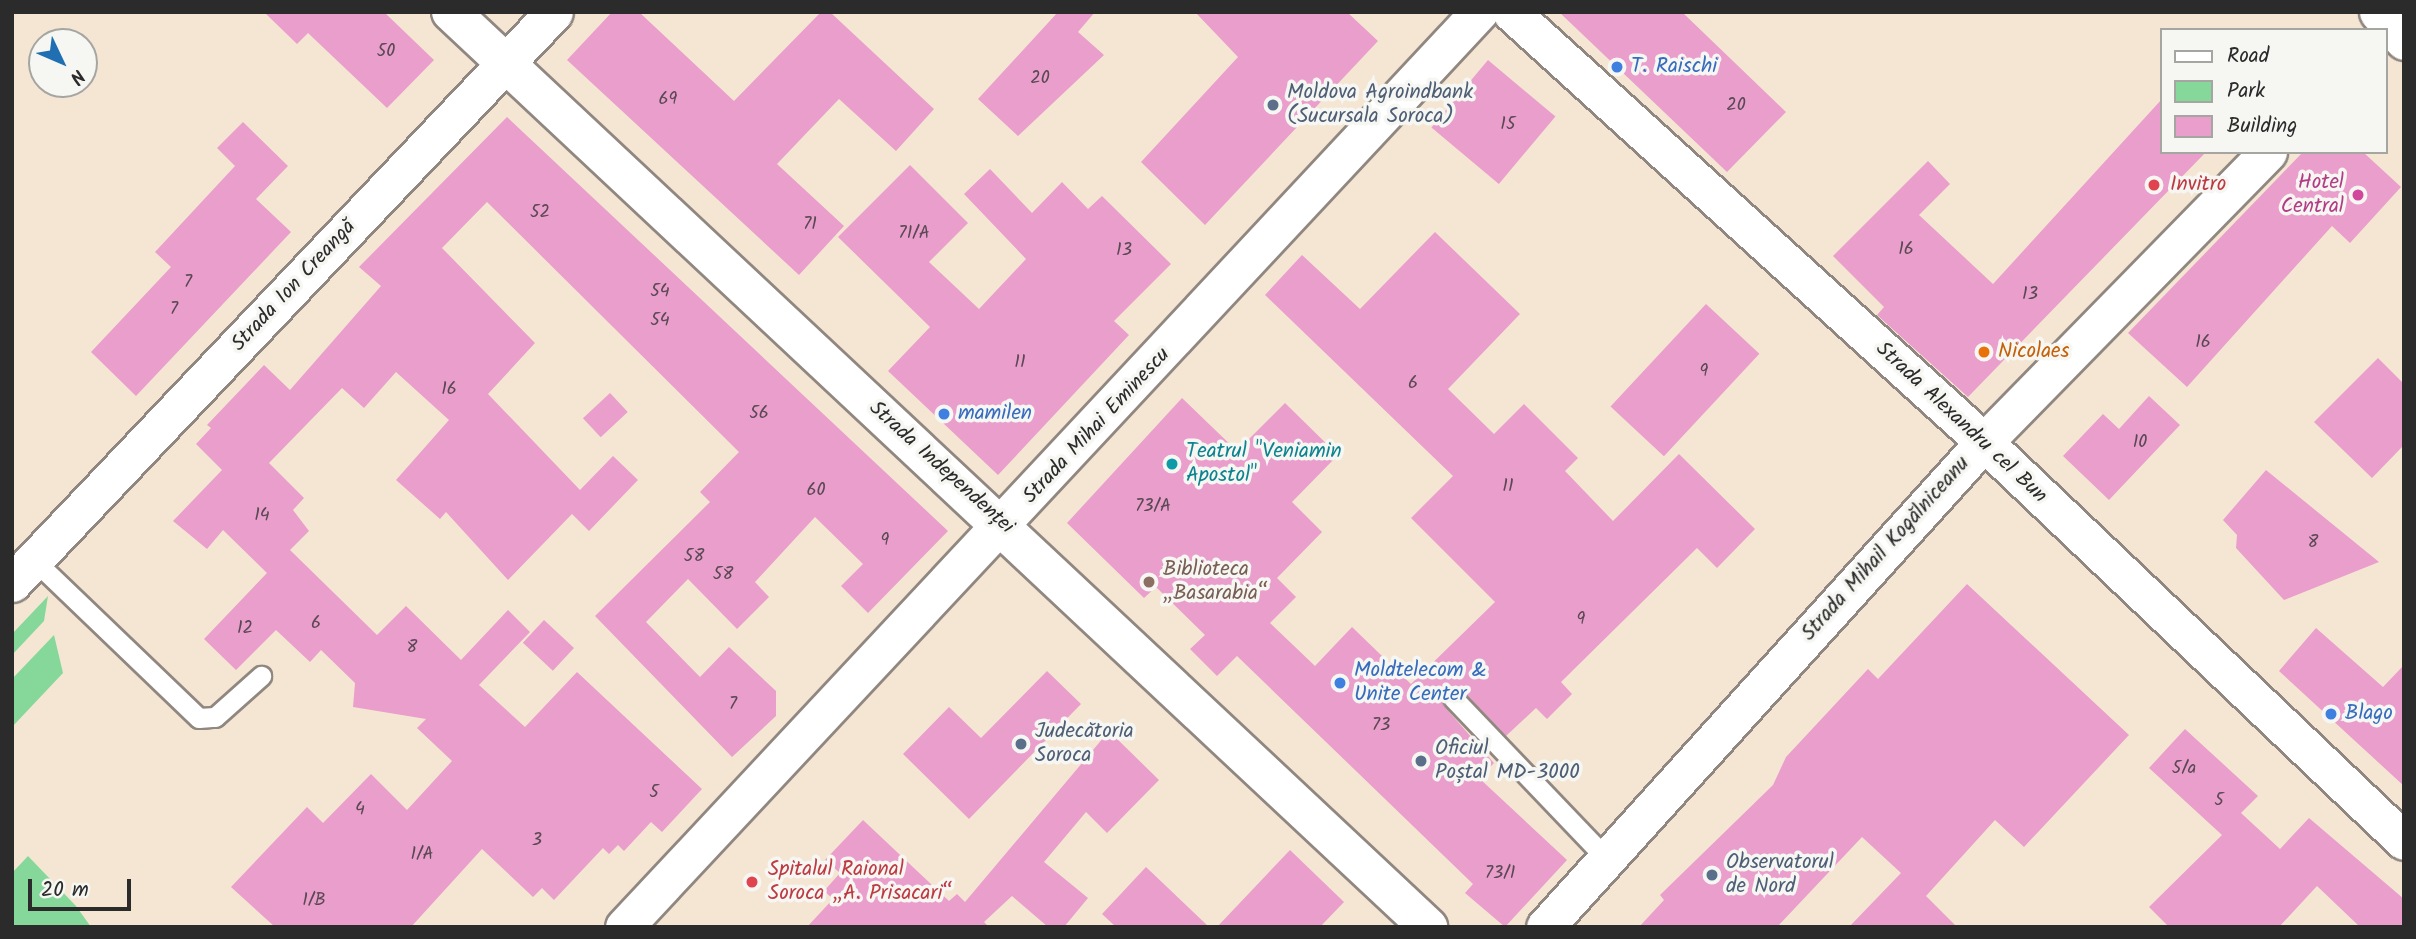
<!DOCTYPE html>
<html>
<head>
<meta charset="utf-8">
<style>
  body { margin:0 }
  #map { position:relative; width:2416px; height:939px; overflow:hidden; background:#f5e6d4; font-family:Kalam,sans-serif }
  div>[style] { position:absolute }
  .green>* { inset:0; background:#85d89a }
  .building>* { inset:0; background:#e99ecc; transform-origin:0 0 }
  .roads { filter:drop-shadow(2px 0 #908880) drop-shadow(-2px 0 #908880) drop-shadow(0 2px #908880) drop-shadow(0 -2px #908880) }
  .service>* { height:19px; margin:-9.5px; padding:0 9.5px; transform-origin:9.5px; border-radius:9.5px; background:#fff }
  .minor>* { height:37px; margin:-18.5px; padding:0 18.5px; transform-origin:18.5px; border-radius:18.5px; background:#fff }
  .secondary>* { height:38px; margin:-19px; padding:0 19px; transform-origin:19px; border-radius:19px; background:#fff }
  .dots>* { width:19px; height:19px; translate:-50% -50%; box-sizing:border-box; border:4px solid #f6f6f2; border-radius:50% }
  span { translate:-50% -50%; white-space:nowrap; text-align:center; line-height:1.15; -webkit-text-stroke:7px #f6f6f2; paint-order:stroke }
  .number-label { font-size:18px; color:#5a4853 }
  .number-label span { -webkit-text-stroke-width:0 }
  .shop-label { font-size:21px; color:#366cbe }
  .left { translate:0 -50%; text-align:left }
  .service-label { font-size:21px; color:#4e5e75 }
  .hotel-label { font-size:21px; color:#b23c85 }
  .right { translate:-100% -50%; text-align:right }
  .health-label { font-size:21px; color:#be3a42 }
  .street-label { font-size:21px; color:#2b2b2b }
  .food-label { font-size:21px; color:#c56008 }
  .culture-label { font-size:21px; color:#0d838f }
  .education-label { font-size:21px; color:#785e54 }
  .frame { position:absolute; inset:0; border:14px solid #2b2b2b; pointer-events:none }
  .legend { position:absolute; left:2160px; top:28px; width:228px; height:126px; box-sizing:border-box; background:#f6f6f2; border:2px solid #a5a5a2; margin:0; padding:9px 12px; list-style:none; font-size:21px; color:#2b2b2b }
  .legend li { display:flex; align-items:center; gap:14px; height:35px }
  .legend b { width:35px; border:2px solid #a5a5a2 }
  .north { position:absolute; left:28px; top:28px; width:70px; height:70px; box-sizing:border-box; background:#f6f6f2; border:2px solid #a5a5a2; border-radius:50%; rotate:134deg; font-size:19px; font-weight:700; line-height:28px; text-align:center; color:#2b2b2b }
  .north::after { content:''; display:block; margin:auto; width:24px; height:32px; background:#1f6fb2; clip-path:polygon(50% 0,100% 100%,50% 72%,0 100%) }
  .scale { position:absolute; left:28px; top:879px; width:103px; height:32px; box-sizing:border-box; border:4px solid #2b2b2b; border-top:0; padding-left:9px; font-size:21px; line-height:24px; white-space:nowrap; color:#2b2b2b; -webkit-text-stroke:5px #f6f6f2; paint-order:stroke }
</style>
</head>
<body>
<div id="map">
  <div class="green">
    <div style="clip-path:polygon(48px 596px,44px 621px,12px 655px,12px 634px)"></div>
    <div style="clip-path:polygon(54px 635px,63px 673px,12px 727px,12px 679px)"></div>
    <div style="clip-path:polygon(28px 856px,76px 906px,91px 927px,12px 927px,12px 873px)"></div>
  </div>
  <div class="building">
    <div style="clip-path:polygon(264px 12px,384px 12px,434px 60px,387px 108px,308px 33px,297px 44px)"></div>
    <div style="clip-path:polygon(612px 12px,639px 12px,734px 101px,821px 12px,830px 12px,934px 109px,896px 151px,839px 99px,777px 164px,844px 226px,799px 275px,567px 60px)"></div>
    <div style="clip-path:polygon(1058px 12px,1095px 12px,1078px 32px,1104px 55px,1018px 136px,978px 99px)"></div>
    <div style="clip-path:polygon(1195px 12px,1347px 12px,1378px 41px,1205px 225px,1141px 162px,1238px 57px)"></div>
    <div style="clip-path:polygon(1559px 12px,1682px 12px,1786px 112px,1727px 172px)"></div>
    <div style="left:1488px;top:60px;width:88px;height:88px;rotate:40deg"></div>
    <div style="clip-path:polygon(2162px 99px,2162px 152px,2206px 152px,1968px 397px,1877px 315px,1884px 307px,1833px 256px,1928px 161px,1950px 184px,1919px 215px,1993px 284px)"></div>
    <div style="clip-path:polygon(507px 117px,948px 531px,868px 613px,841px 586px,863px 564px,815px 517px,755px 582px,769px 597px,737px 629px,688px 579px,646px 622px,700px 677px,729px 647px,776px 691px,776px 716px,732px 757px,595px 616px,710px 502px,700px 492px,739px 452px,487px 202px,442px 248px,535px 343px,488px 394px,580px 490px,613px 456px,638px 480px,589px 531px,572px 514px,508px 580px,446px 512px,440px 519px,396px 480px,449px 420px,396px 372px,364px 408px,342px 388px,269px 463px,304px 498px,293px 510px,309px 531px,290px 550px,377px 635px,406px 606px,461px 660px,508px 610px,530px 632px,479px 685px,525px 727px,577px 672px,702px 789px,662px 832px,651px 822px,624px 851px,618px 845px,609px 854px,603px 848px,554px 900px,542px 888px,533px 897px,482px 849px,411px 927px,275px 927px,231px 887px,307px 807px,323px 823px,371px 774px,407px 810px,452px 761px,417px 728px,426px 719px,353px 707px,355px 683px,321px 650px,310px 662px,276px 630px,236px 670px,204px 639px,267px 573px,223px 530px,207px 549px,173px 521px,222px 470px,196px 444px,211px 428px,207px 425px,264px 365px,290px 390px,381px 286px,359px 267px)"></div>
    <div style="clip-path:polygon(243px 122px,288px 166px,256px 199px,291px 232px,136px 396px,91px 352px,171px 267px,155px 252px,235px 166px,217px 148px)"></div>
    <div style="clip-path:polygon(2303px 152px,2363px 152px,2401px 187px,2350px 243px,2332px 226px,2187px 387px,2128px 333px)"></div>
    <div style="clip-path:polygon(910px 165px,968px 223px,929px 262px,979px 309px,1026px 259px,964px 194px,990px 169px,1032px 213px,1062px 182px,1088px 209px,1102px 196px,1171px 264px,1114px 321px,1129px 335px,998px 475px,888px 371px,930px 327px,838px 237px)"></div>
    <div style="clip-path:polygon(1435px 232px,1520px 314px,1448px 389px,1494px 434px,1524px 404px,1578px 458px,1565px 471px,1613px 521px,1679px 454px,1755px 529px,1717px 568px,1697px 548px,1561px 682px,1572px 694px,1547px 719px,1536px 708px,1506px 736px,1461px 689px,1444px 690px,1444px 706px,1494px 763px,1479px 778px,1567px 860px,1505px 927px,1465px 893px,1473px 884px,1237px 656px,1217px 676px,1190px 649px,1205px 635px,1156px 587px,1144px 598px,1067px 523px,1182px 398px,1237px 451px,1285px 403px,1338px 455px,1292px 502px,1322px 532px,1277px 578px,1296px 597px,1270px 623px,1315px 666px,1352px 627px,1411px 684px,1495px 602px,1411px 518px,1453px 476px,1265px 295px,1302px 255px,1360px 309px)"></div>
    <div style="left:1706px;top:304px;width:73px;height:140px;rotate:43deg"></div>
    <div style="clip-path:polygon(2378px 358px,2404px 384px,2404px 445px,2372px 478px,2314px 422px)"></div>
    <div style="left:610px;top:393px;width:26px;height:37px;rotate:47deg"></div>
    <div style="clip-path:polygon(2149px 396px,2180px 425px,2109px 500px,2063px 456px,2103px 414px,2119px 429px)"></div>
    <div style="clip-path:polygon(2266px 470px,2379px 562px,2284px 600px,2236px 548px,2237px 535px,2223px 520px)"></div>
    <div style="clip-path:polygon(1967px 584px,2129px 735px,2024px 847px,1995px 820px,1926px 896px,1957px 927px,1849px 927px,1901px 873px,1862px 837px,1777px 927px,1639px 927px,1664px 900px,1660px 895px,1773px 785px,1786px 757px,1868px 669px,1878px 679px)"></div>
    <div style="left:544px;top:620px;width:41px;height:31px;rotate:43deg"></div>
    <div style="clip-path:polygon(2316px 628px,2383px 687px,2404px 665px,2404px 786px,2279px 671px)"></div>
    <div style="clip-path:polygon(1047px 671px,1081px 704px,969px 819px,903px 754px,949px 707px,981px 738px)"></div>
    <div style="clip-path:polygon(2185px 729px,2258px 796px,2241px 813px,2280px 849px,2309px 818px,2404px 899px,2404px 927px,2360px 927px,2317px 886px,2279px 927px,2169px 927px,2149px 907px,2222px 835px,2149px 768px)"></div>
    <div style="clip-path:polygon(1109px 731px,1159px 780px,1107px 833px,1086px 812px,1044px 862px,1088px 898px,1064px 927px,1048px 927px,1012px 896px,984px 922px,989px 927px,807px 927px,833px 899px,824px 891px,840px 873px,825px 860px,863px 820px,949px 901px,957px 894px,965px 902px)"></div>
    <div style="clip-path:polygon(1290px 850px,1344px 902px,1320px 927px,1217px 927px)"></div>
    <div style="clip-path:polygon(1146px 867px,1209px 927px,1116px 927px,1102px 914px)"></div>
  </div>
  <div class="roads">
    <div class="service">
      <div style="left:34px;top:560px;width:228px;rotate:43.8deg"></div>
      <div style="left:199px;top:718px;width:16px;rotate:-4deg"></div>
      <div style="left:215px;top:717px;width:62px;rotate:-41.7deg"></div>
      <div style="left:1453px;top:698px;width:223px;rotate:46.3deg"></div>
    </div>
    <div class="minor">
      <div style="left:1511px;top:12px;width:639px;rotate:42.27deg"></div>
      <div style="left:1984px;top:442px;width:579px;rotate:43.53deg"></div>
      <div style="left:2378px;top:12px;width:39px;rotate:48deg"></div>
      <div style="left:12px;top:583px;width:787px;rotate:-46.49deg"></div>
      <div style="left:624px;top:927px;width:1252px;rotate:-46.94deg"></div>
      <div style="left:1545px;top:927px;width:654px;rotate:-47.85deg"></div>
      <div style="left:1984px;top:442px;width:406px;rotate:-45.6deg"></div>
    </div>
    <div class="secondary">
      <div style="left:451px;top:12px;width:1339px;rotate:43.12deg"></div>
    </div>
  </div>
  <div class="dots">
    <div style="left:1617px;top:67px;background:#3f7fe0"></div>
    <div style="left:1273px;top:105px;background:#5c6f8a"></div>
    <div style="left:2154px;top:185px;background:#e0444e"></div>
    <div style="left:2358px;top:195px;background:#d1479c"></div>
    <div style="left:1984px;top:352px;background:#e8710a"></div>
    <div style="left:944px;top:414px;background:#3f7fe0"></div>
    <div style="left:1172px;top:464px;background:#0f9aa8"></div>
    <div style="left:1149px;top:582px;background:#8d6e63"></div>
    <div style="left:1340px;top:683px;background:#3f7fe0"></div>
    <div style="left:2331px;top:714px;background:#3f7fe0"></div>
    <div style="left:1021px;top:744px;background:#5c6f8a"></div>
    <div style="left:1421px;top:761px;background:#5c6f8a"></div>
    <div style="left:1712px;top:875px;background:#5c6f8a"></div>
    <div style="left:752px;top:882px;background:#e0444e"></div>
  </div>
  <div class="number-label">
    <span style="left:386px;top:52px">50</span>
    <span style="left:1040px;top:79px">20</span>
    <span style="left:668px;top:100px">69</span>
    <span style="left:1736px;top:106px">20</span>
    <span style="left:1508px;top:125px">15</span>
    <span style="left:540px;top:213px">52</span>
    <span style="left:810px;top:225px">71</span>
    <span style="left:914px;top:234px">71/A</span>
    <span style="left:1906px;top:250px">16</span>
    <span style="left:1124px;top:251px">13</span>
    <span style="left:188px;top:283px">7</span>
    <span style="left:660px;top:292px">54</span>
    <span style="left:2030px;top:295px">13</span>
    <span style="left:174px;top:310px">7</span>
    <span style="left:660px;top:321px">54</span>
    <span style="left:2203px;top:343px">16</span>
    <span style="left:1020px;top:363px">11</span>
    <span style="left:1704px;top:372px">9</span>
    <span style="left:1413px;top:384px">6</span>
    <span style="left:449px;top:390px">16</span>
    <span style="left:759px;top:414px">56</span>
    <span style="left:2140px;top:443px">10</span>
    <span style="left:1508px;top:487px">11</span>
    <span style="left:816px;top:491px">60</span>
    <span style="left:1153px;top:507px">73/A</span>
    <span style="left:262px;top:516px">14</span>
    <span style="left:885px;top:541px">9</span>
    <span style="left:2313px;top:543px">8</span>
    <span style="left:694px;top:557px">58</span>
    <span style="left:723px;top:575px">58</span>
    <span style="left:1581px;top:620px">9</span>
    <span style="left:316px;top:624px">6</span>
    <span style="left:245px;top:629px">12</span>
    <span style="left:412px;top:648px">8</span>
    <span style="left:733px;top:705px">7</span>
    <span style="left:1381px;top:726px">73</span>
    <span style="left:2184px;top:769px">5/a</span>
    <span style="left:654px;top:793px">5</span>
    <span style="left:2219px;top:801px">5</span>
    <span style="left:360px;top:810px">4</span>
    <span style="left:537px;top:841px">3</span>
    <span style="left:422px;top:855px">1/A</span>
    <span style="left:1500px;top:874px">73/1</span>
    <span style="left:314px;top:901px">1/B</span>
  </div>
  <div class="shop-label">
    <span class="left" style="left:1631px;top:67px">T. Raischi</span>
    <span class="left" style="left:958px;top:414px">mamilen</span>
    <span class="left" style="left:1354px;top:683px">Moldtelecom &amp;<br>Unite Center</span>
    <span class="left" style="left:2345px;top:714px">Blago</span>
  </div>
  <div class="service-label">
    <span class="left" style="left:1287px;top:105px">Moldova Agroindbank<br>(Sucursala Soroca)</span>
    <span class="left" style="left:1035px;top:744px">Judecătoria<br>Soroca</span>
    <span class="left" style="left:1435px;top:761px">Oficiul<br>Poștal MD-3000</span>
    <span class="left" style="left:1726px;top:875px">Observatorul<br>de Nord</span>
  </div>
  <div class="hotel-label">
    <span class="right" style="left:2344px;top:195px">Hotel<br>Central</span>
  </div>
  <div class="health-label">
    <span class="left" style="left:2170px;top:185px">Invitro</span>
    <span class="left" style="left:768px;top:882px">Spitalul Raional<br>Soroca „A. Prisacari“</span>
  </div>
  <div class="street-label">
    <span style="left:294px;top:286px;rotate:-47deg">Strada Ion Creangă</span>
    <span style="left:1961px;top:423px;rotate:43deg">Strada Alexandru cel Bun</span>
    <span style="left:1097px;top:426px;rotate:-47deg">Strada Mihai Eminescu</span>
    <span style="left:941px;top:468px;rotate:42deg">Strada Independenței</span>
    <span style="left:1886px;top:549px;rotate:-48deg">Strada Mihail Kogălniceanu</span>
  </div>
  <div class="food-label">
    <span class="left" style="left:1998px;top:352px">Nicolaes</span>
  </div>
  <div class="culture-label">
    <span class="left" style="left:1186px;top:464px">Teatrul "Veniamin<br>Apostol"</span>
  </div>
  <div class="education-label">
    <span class="left" style="left:1163px;top:582px">Biblioteca<br>„Basarabia“</span>
  </div>
  <div class="frame"></div>
  <ul class="legend">
  <li><b style="height:9px;background:#fff"></b>Road</li>
  <li><b style="height:19px;background:#85d89a"></b>Park</li>
  <li><b style="height:19px;background:#e99ecc"></b>Building</li>
  </ul>
  <div class="north">N</div>
  <div class="scale">20 m</div>
</div>
</body>
</html>
